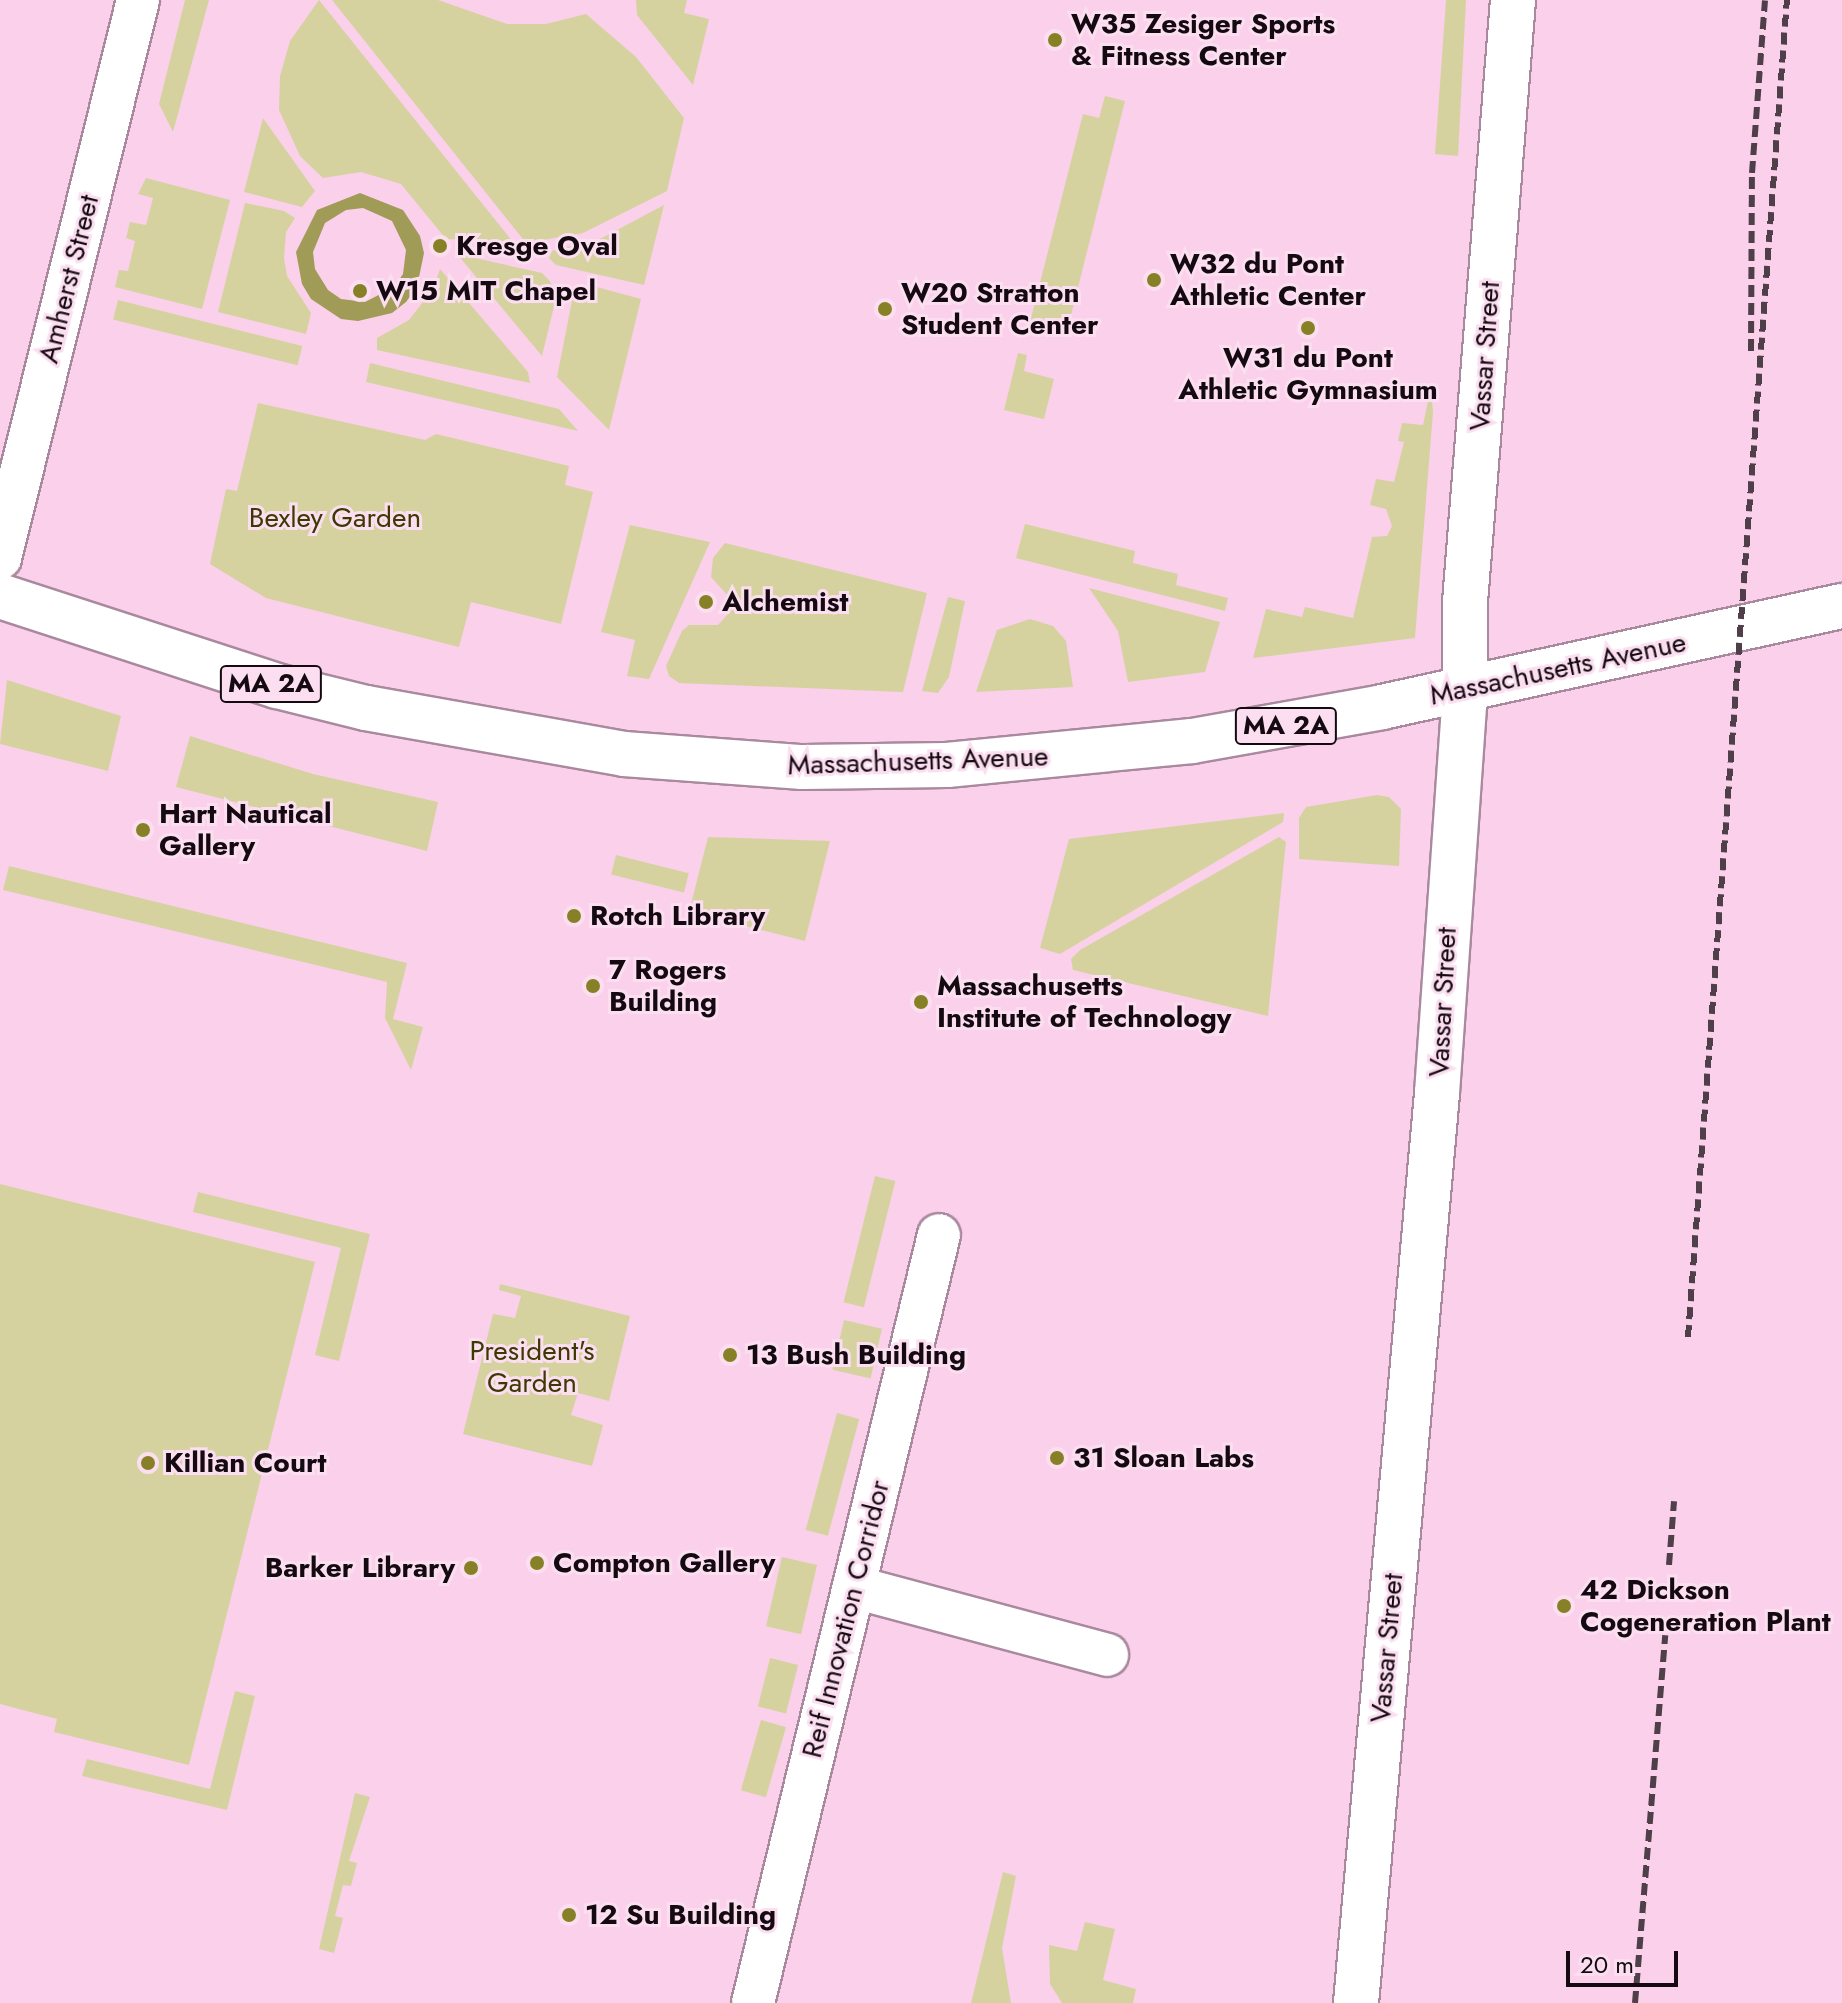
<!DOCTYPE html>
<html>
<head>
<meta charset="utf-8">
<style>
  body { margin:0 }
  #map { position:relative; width:1842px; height:2003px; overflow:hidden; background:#fbdff1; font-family:Jost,sans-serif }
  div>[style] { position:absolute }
  .built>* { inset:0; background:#fad0eb; transform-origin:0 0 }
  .green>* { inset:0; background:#d6d2a0; transform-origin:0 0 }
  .water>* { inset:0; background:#a19b58 }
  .roads { filter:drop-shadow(2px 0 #a9899e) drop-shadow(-2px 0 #a9899e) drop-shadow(0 2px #a9899e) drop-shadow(0 -2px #a9899e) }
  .minor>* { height:42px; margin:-21px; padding:0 21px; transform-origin:21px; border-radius:21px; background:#fff }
  .major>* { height:44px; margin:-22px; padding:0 22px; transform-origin:22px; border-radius:22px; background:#fff }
  .rail>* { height:6px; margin-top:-3px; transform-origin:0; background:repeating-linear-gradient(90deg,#4e3f48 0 12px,transparent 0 18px) }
  .dots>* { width:22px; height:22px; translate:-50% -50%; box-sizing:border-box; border:4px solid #fbdff1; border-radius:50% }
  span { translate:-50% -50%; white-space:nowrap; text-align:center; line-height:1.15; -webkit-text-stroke:6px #fbdff1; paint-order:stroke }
  .shield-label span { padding:2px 6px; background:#fbdff1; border:2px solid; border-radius:6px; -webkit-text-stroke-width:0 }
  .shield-label { font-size:26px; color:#150a11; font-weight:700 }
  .poi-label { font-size:28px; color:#150a11; font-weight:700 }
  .left { translate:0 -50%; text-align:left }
  .right { translate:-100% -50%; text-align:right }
  .street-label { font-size:28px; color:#150a11 }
  .park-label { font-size:28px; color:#3e3900 }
  .scale { position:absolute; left:1566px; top:1951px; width:112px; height:36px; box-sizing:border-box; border:4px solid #150a11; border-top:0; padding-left:10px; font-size:24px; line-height:28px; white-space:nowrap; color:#150a11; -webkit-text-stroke:6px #fbdff1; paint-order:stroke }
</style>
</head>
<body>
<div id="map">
  <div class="built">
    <div style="left:0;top:0;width:1842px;height:2003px"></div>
  </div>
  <div class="green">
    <div style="clip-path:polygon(185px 0,209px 0,173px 132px,159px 104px)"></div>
    <div style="clip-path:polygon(319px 0,513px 242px,446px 239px,401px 184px,361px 172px,323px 178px,300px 156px,279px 110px,280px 76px,290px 41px)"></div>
    <div style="clip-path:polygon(332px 0,438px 0,507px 24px,546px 24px,586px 14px,636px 57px,684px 118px,667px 191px,583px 233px,526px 243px)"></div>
    <div style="clip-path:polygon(636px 0,687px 0,684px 13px,709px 19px,693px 85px,637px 15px)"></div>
    <div style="clip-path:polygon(1446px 0,1466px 0,1458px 156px,1435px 154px)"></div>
    <div style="clip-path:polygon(1105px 96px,1125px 101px,1067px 331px,1030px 322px,1083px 114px,1099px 118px)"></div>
    <div style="clip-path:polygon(263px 118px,315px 191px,302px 207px,244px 192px)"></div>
    <div style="clip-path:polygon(146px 178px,230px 200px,202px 309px,115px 287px,119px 270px,128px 271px,135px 241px,126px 238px,130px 222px,146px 225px,153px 198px,138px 194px)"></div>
    <div style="clip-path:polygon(245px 203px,284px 211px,295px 218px,286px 232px,284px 258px,287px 276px,311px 313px,306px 334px,218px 312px)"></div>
    <div style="clip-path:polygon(664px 205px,644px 285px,556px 265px,549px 258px,552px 251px,602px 238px)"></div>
    <div style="clip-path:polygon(457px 254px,542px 273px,549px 280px,557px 294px,542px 356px)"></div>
    <div style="clip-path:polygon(440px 269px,528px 372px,530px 383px,377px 350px,377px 338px,409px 320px,433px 289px)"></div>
    <div style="clip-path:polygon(593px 286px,641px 299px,609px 430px,557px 377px,572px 301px,577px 292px)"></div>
    <div style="left:118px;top:300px;width:190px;height:20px;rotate:14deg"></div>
    <div style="clip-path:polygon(1018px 353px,1027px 355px,1024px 371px,1054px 379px,1044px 419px,1004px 410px)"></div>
    <div style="clip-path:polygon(370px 363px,559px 409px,578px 431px,366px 382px)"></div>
    <div style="clip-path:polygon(1428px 401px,1432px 401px,1433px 412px,1415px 638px,1253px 658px,1266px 609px,1302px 617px,1305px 607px,1353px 618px,1372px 537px,1387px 536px,1392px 526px,1386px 509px,1370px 505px,1376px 479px,1394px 482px,1404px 442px,1398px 441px,1402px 423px,1423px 425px)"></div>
    <div style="clip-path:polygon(258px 403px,425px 440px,436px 434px,569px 466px,565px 485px,593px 492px,561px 624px,471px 602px,459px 647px,266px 598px,210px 564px,226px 489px,237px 491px)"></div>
    <div style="clip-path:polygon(1025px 524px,1135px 551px,1133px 563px,1178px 574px,1176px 585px,1228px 598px,1225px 611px,1016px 558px)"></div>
    <div style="clip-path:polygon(630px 525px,710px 542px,649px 679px,627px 676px,635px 640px,601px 632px)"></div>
    <div style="clip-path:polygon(725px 543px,927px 593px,903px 692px,679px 683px,669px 676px,666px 666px,682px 631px,689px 625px,718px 625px,729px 613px,729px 597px,711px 577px,713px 558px)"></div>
    <div style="clip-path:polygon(1089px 588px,1220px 622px,1205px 672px,1128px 682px,1118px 631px)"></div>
    <div style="clip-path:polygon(948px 597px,965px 601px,949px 677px,938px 693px,922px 691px)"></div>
    <div style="clip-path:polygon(1030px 619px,1053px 626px,1066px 641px,1073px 687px,976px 692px,997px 630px)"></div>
    <div style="clip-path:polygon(7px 680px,121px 716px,108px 771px,0 744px)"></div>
    <div style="clip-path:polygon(190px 736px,313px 774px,438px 802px,427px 851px,176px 787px)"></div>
    <div style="clip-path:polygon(1377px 795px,1389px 797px,1401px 809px,1399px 866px,1299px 859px,1299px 818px,1306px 807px)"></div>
    <div style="clip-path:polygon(1284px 813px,1283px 822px,1060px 954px,1040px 948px,1069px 839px)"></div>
    <div style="clip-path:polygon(708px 837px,830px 841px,805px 941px,689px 912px)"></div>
    <div style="clip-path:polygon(1279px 837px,1286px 842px,1268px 1016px,1073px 970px,1071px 959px,1080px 950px)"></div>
    <div style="left:616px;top:855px;width:75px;height:20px;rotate:14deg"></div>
    <div style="clip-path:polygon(9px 866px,407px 963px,393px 1019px,423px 1027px,411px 1070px,385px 1018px,387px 982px,3px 890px)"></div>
    <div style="left:875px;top:1176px;width:21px;height:130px;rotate:14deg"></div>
    <div style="clip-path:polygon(0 1184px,315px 1262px,189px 1765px,54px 1732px,57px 1719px,0 1704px)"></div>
    <div style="clip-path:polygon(198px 1192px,370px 1234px,339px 1361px,315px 1355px,341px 1248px,193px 1212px)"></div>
    <div style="clip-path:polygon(500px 1284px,630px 1316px,609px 1401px,578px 1393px,571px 1415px,603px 1425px,592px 1466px,463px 1434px,493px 1314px,515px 1318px,521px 1296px,499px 1290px)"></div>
    <div style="left:844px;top:1320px;width:39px;height:51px;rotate:13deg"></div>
    <div style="left:837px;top:1413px;width:23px;height:121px;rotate:15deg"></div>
    <div style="left:782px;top:1557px;width:36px;height:71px;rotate:13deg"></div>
    <div style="left:770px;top:1658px;width:29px;height:50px;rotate:14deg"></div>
    <div style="clip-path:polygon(235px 1691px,255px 1696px,227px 1810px,82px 1776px,87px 1759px,210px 1789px)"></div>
    <div style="left:761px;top:1720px;width:26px;height:73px;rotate:16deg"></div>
    <div style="clip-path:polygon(355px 1793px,370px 1797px,349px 1861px,357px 1863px,351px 1886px,343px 1885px,335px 1916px,343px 1918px,334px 1953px,319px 1949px)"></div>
    <div style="clip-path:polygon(1003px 1872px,1016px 1876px,1002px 1948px,1011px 2003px,971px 2003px)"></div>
    <div style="clip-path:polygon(1085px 1922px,1115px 1929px,1103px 1980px,1136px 1989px,1133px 2003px,1062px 2003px,1050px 1984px,1049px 1945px,1077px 1951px)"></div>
  </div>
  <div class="water">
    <div style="clip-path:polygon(evenodd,360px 193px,403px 210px,420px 236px,424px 253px,417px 287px,406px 302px,392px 313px,358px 321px,341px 319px,311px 299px,302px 284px,296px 252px,317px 210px,360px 193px,363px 208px,392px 221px,406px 250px,403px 274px,394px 287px,365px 302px,341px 299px,328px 290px,315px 269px,313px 252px,325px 223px,346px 210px,363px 208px)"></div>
  </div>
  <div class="roads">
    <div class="minor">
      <div style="left:0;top:558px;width:575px;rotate:-76.11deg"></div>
      <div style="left:854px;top:1587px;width:262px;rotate:15deg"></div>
      <div style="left:753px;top:2003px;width:790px;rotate:-76.39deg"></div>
    </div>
    <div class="major">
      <div style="left:0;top:596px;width:291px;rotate:18deg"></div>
      <div style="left:277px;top:686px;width:92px;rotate:13.9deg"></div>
      <div style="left:366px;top:708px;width:262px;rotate:10.1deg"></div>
      <div style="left:624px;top:754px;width:179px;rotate:4.2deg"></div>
      <div style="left:803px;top:767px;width:144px;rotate:-0.8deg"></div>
      <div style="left:947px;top:765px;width:246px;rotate:-5.6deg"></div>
      <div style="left:1192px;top:741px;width:193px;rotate:-10.1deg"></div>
      <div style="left:1382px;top:707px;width:471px;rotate:-12.4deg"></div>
      <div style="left:1356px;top:2003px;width:914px;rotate:-84.91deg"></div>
      <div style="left:1437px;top:1093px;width:404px;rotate:-86deg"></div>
      <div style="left:1465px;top:690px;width:88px;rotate:-90deg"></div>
      <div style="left:1465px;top:602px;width:604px;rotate:-85.44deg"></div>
    </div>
  </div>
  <div class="rail">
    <div style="left:1751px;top:351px;width:178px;rotate:-89.7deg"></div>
    <div style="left:1752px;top:173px;width:173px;rotate:-85.7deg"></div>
    <div style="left:1688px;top:1337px;width:1341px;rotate:-85.77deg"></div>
    <div style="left:1669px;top:1565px;width:64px;rotate:-85.5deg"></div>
    <div style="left:1635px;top:2003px;width:369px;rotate:-85.3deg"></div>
  </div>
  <div class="dots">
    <div style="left:1055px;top:40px;background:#888027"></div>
    <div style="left:440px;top:246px;background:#888027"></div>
    <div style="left:1154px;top:280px;background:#888027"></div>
    <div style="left:360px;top:291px;background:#888027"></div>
    <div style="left:885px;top:309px;background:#888027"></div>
    <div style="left:1308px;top:328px;background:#888027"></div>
    <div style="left:706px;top:602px;background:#888027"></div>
    <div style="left:143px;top:830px;background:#888027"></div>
    <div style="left:574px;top:916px;background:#888027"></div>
    <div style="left:593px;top:986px;background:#888027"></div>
    <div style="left:921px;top:1002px;background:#888027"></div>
    <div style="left:730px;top:1355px;background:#888027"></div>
    <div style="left:1057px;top:1458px;background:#888027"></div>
    <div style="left:148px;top:1463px;background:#888027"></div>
    <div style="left:537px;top:1563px;background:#888027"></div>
    <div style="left:471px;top:1568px;background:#888027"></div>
    <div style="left:1564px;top:1606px;background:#888027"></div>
    <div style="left:569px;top:1915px;background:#888027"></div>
  </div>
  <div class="shield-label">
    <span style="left:271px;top:684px">MA 2A</span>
    <span style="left:1286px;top:726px">MA 2A</span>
  </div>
  <div class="poi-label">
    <span class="left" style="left:1071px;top:40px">W35 Zesiger Sports<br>&amp; Fitness Center</span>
    <span class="left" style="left:456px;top:246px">Kresge Oval</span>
    <span class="left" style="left:1170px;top:280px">W32 du Pont<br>Athletic Center</span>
    <span class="left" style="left:376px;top:291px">W15 MIT Chapel</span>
    <span class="left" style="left:901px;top:309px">W20 Stratton<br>Student Center</span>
    <span style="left:1308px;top:374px">W31 du Pont<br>Athletic Gymnasium</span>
    <span class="left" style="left:722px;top:602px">Alchemist</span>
    <span class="left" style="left:159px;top:830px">Hart Nautical<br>Gallery</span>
    <span class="left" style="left:590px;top:916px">Rotch Library</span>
    <span class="left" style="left:609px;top:986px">7 Rogers<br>Building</span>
    <span class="left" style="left:937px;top:1002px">Massachusetts<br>Institute of Technology</span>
    <span class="left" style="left:746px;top:1355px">13 Bush Building</span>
    <span class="left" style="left:1073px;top:1458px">31 Sloan Labs</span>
    <span class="left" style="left:164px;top:1463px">Killian Court</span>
    <span class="left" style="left:553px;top:1563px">Compton Gallery</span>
    <span class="right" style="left:455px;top:1568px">Barker Library</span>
    <span class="left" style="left:1580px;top:1606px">42 Dickson<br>Cogeneration Plant</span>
    <span class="left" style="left:585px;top:1915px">12 Su Building</span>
  </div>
  <div class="street-label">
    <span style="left:69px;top:279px;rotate:-76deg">Amherst Street</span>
    <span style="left:1485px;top:356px;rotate:-86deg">Vassar Street</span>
    <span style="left:1558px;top:669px;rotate:-12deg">Massachusetts Avenue</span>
    <span style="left:918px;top:761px;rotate:-2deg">Massachusetts Avenue</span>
    <span style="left:1443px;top:1002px;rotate:-87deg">Vassar Street</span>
    <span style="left:846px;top:1619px;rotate:-76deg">Reif Innovation Corridor</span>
    <span style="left:1387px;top:1648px;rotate:-85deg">Vassar Street</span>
  </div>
  <div class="park-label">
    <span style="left:335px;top:518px">Bexley Garden</span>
    <span style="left:532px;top:1367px">President's<br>Garden</span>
  </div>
  <div class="scale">20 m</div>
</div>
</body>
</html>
